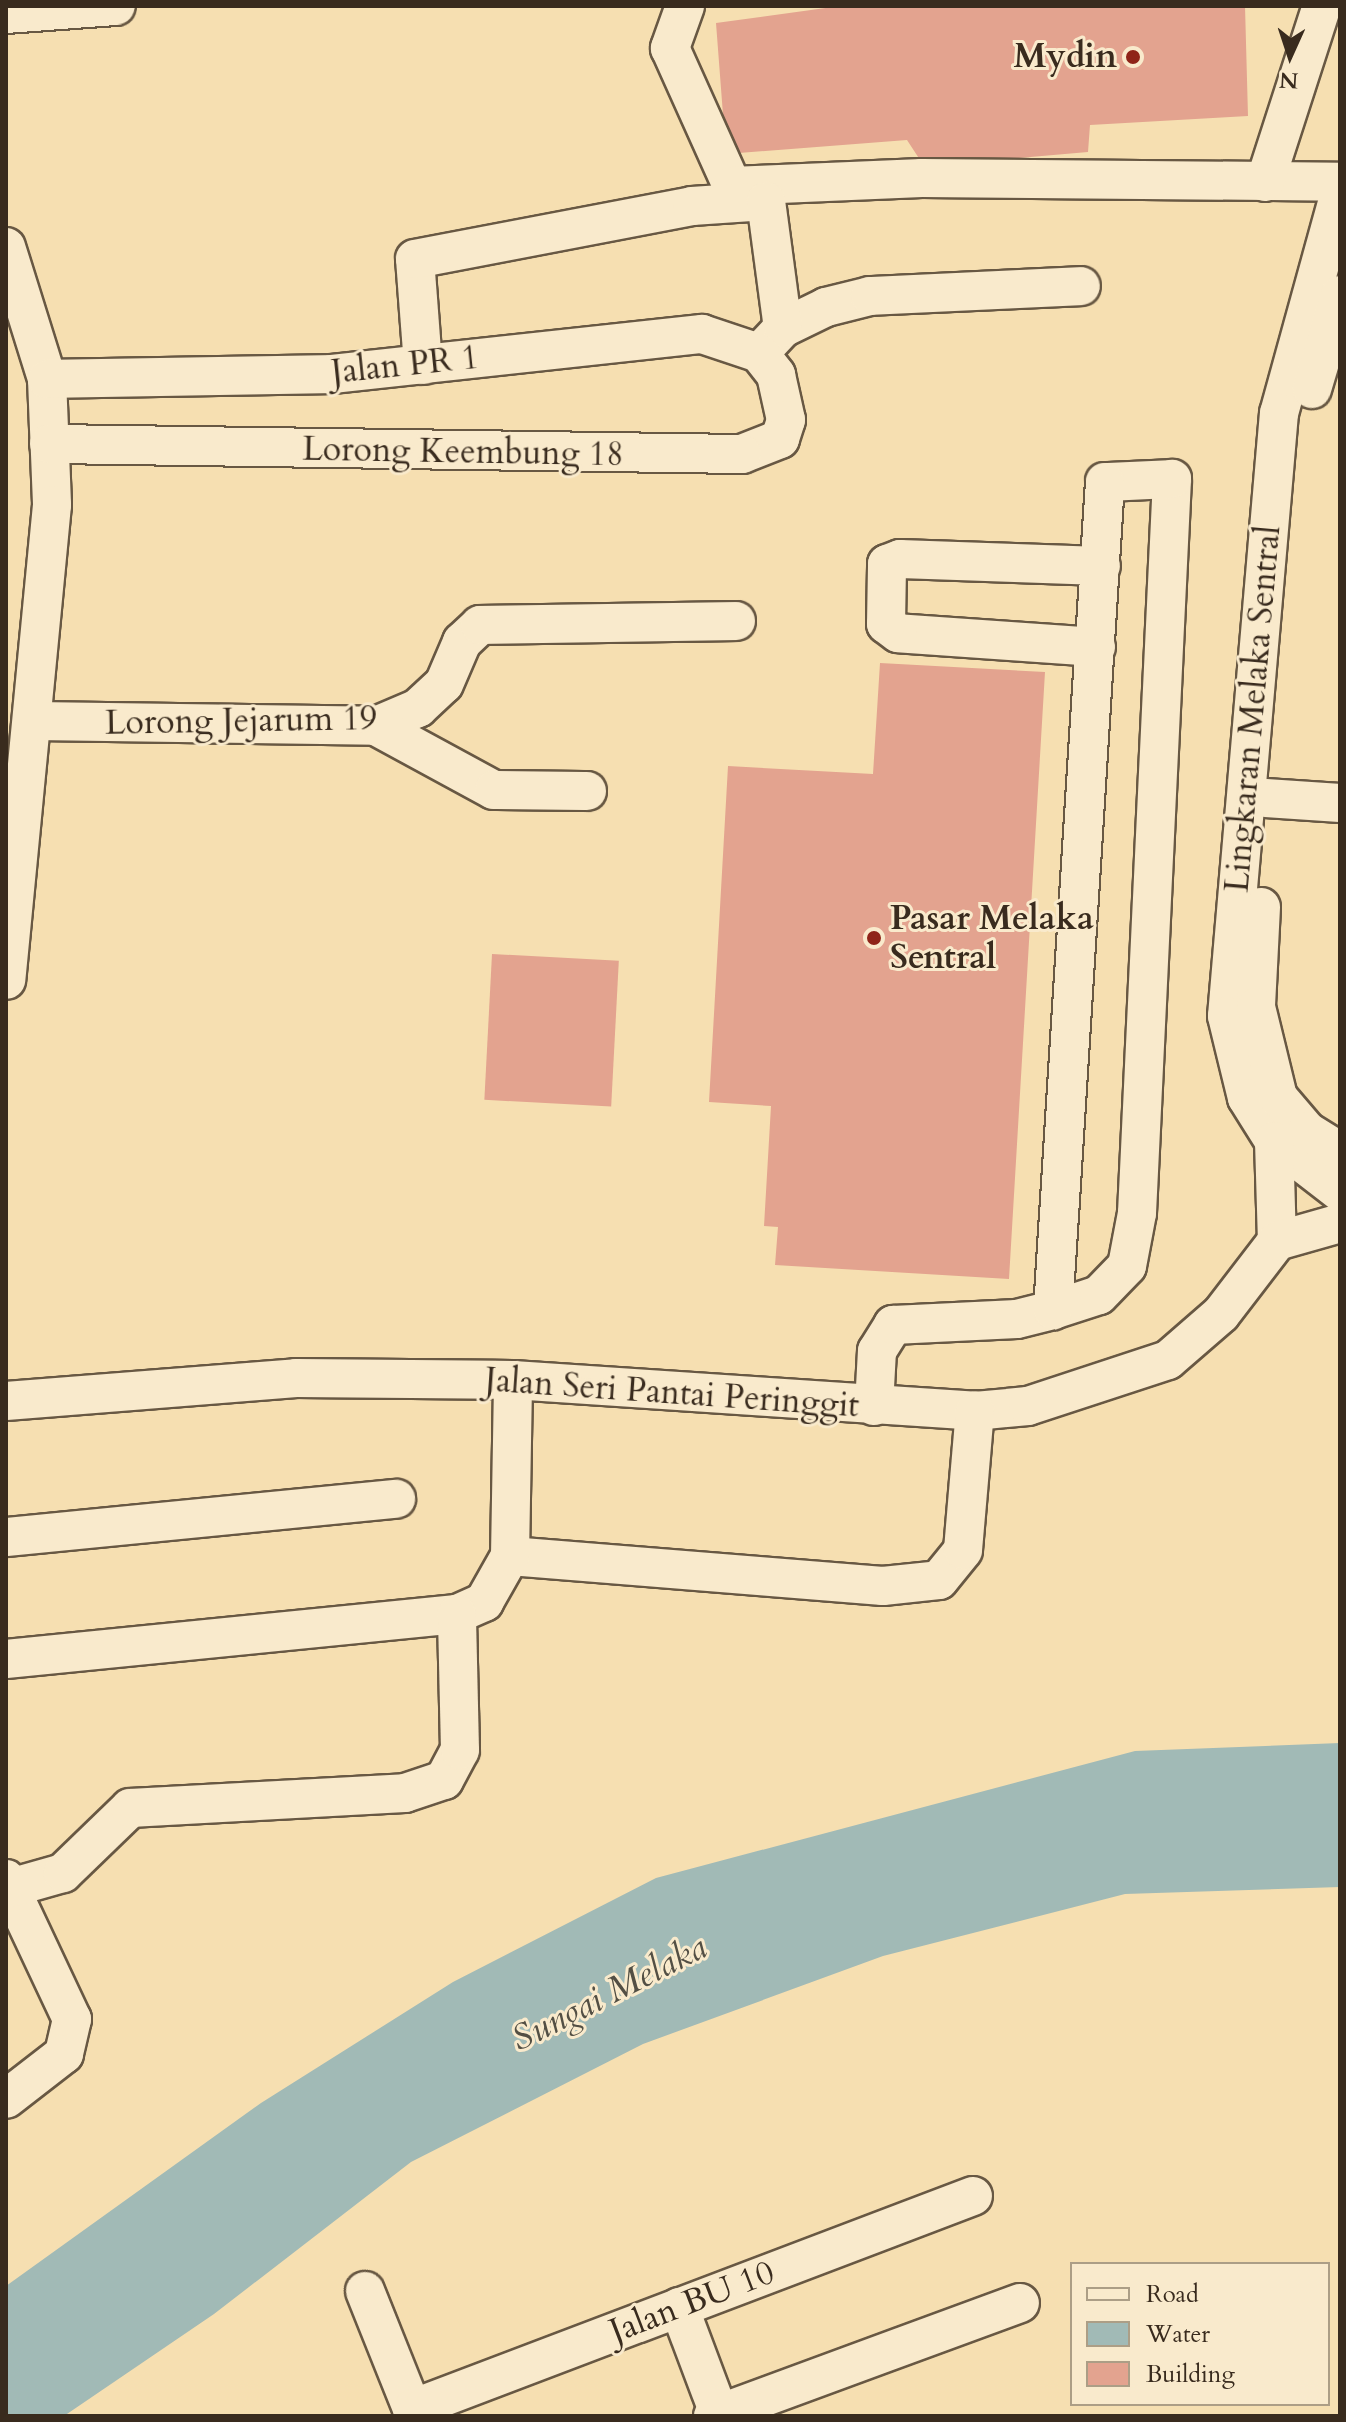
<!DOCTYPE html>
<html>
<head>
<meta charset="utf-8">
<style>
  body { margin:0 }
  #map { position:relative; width:1346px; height:2422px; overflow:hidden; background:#f6dfb1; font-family:Cardo,serif }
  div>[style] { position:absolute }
  .water>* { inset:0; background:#a1bab6 }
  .building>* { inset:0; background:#e3a38f; transform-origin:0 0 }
  .roads { filter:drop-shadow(2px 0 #685843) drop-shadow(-2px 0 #685843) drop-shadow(0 2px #685843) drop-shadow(0 -2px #685843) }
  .minor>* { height:38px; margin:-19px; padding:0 19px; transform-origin:19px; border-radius:19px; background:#f9eacc }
  .dots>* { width:22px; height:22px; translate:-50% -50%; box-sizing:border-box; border:4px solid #f9eacc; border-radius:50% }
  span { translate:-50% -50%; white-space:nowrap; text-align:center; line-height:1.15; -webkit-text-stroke:6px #f9eacc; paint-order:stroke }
  .poi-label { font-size:34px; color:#392b1e; font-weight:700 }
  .right { translate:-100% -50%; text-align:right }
  .left { translate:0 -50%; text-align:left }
  .street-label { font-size:34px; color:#392b1e }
  .water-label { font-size:36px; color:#534f44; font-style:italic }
  .frame { position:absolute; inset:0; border:8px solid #392b1e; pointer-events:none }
  .legend { position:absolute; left:1070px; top:2262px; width:260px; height:144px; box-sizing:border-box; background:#f9eacc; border:2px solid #ac9e86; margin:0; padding:10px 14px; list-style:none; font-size:24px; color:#392b1e }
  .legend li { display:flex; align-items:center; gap:16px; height:40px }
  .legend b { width:40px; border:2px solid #ac9e86 }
  .north { position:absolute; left:1250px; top:16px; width:80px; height:80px; -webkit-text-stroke:6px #f9eacc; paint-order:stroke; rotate:183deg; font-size:22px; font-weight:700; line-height:32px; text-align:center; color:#392b1e }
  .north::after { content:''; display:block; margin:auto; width:28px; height:36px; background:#392b1e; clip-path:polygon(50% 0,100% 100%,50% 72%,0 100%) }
</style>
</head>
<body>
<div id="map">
  <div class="water">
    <div style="clip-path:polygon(1340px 1743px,1340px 1887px,1125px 1894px,883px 1956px,643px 2044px,411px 2162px,214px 2314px,64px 2416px,6px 2416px,6px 2286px,261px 2103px,453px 1982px,656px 1878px,1135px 1751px)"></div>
  </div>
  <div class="building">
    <div style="clip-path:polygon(840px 6px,1245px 6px,1248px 116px,1090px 125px,1088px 152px,924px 166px,907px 140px,726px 154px,716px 23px)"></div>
    <div style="clip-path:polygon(880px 663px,1045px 672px,1009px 1279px,775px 1265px,778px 1227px,764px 1226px,771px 1106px,709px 1102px,728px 766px,873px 774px)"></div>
    <div style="left:492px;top:954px;width:127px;height:146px;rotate:3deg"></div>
  </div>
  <div class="roads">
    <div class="minor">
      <div style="left:685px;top:6px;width:45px;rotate:109.7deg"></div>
      <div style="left:670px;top:48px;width:151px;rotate:65.8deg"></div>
      <div style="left:732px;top:186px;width:190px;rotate:-2.4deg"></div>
      <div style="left:922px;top:178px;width:418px;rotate:0.5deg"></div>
      <div style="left:6px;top:14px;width:110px;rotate:-4.2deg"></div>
      <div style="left:1265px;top:182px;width:185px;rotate:-72.1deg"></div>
      <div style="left:1340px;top:192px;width:229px;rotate:105.4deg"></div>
      <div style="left:1279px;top:413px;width:605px;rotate:94.93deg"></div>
      <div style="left:1227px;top:1016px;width:84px;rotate:76.3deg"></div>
      <div style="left:1247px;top:1098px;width:51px;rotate:57.9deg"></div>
      <div style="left:1274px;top:1141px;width:83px;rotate:37.7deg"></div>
      <div style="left:6px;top:247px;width:138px;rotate:72.7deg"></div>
      <div style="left:47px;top:379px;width:126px;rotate:87.7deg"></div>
      <div style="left:52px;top:505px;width:477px;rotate:95.5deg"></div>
      <div style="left:766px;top:346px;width:25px;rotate:-47deg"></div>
      <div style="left:783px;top:328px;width:48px;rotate:-26deg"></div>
      <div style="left:826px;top:307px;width:45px;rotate:-14deg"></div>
      <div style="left:870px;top:296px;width:211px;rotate:-2.7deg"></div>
      <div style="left:423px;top:365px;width:106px;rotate:-94.3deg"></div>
      <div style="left:415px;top:259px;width:282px;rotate:-10.8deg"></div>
      <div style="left:692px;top:206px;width:74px;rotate:-3.9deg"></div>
      <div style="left:766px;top:201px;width:128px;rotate:82.4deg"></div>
      <div style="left:47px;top:379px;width:285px;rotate:-1deg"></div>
      <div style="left:332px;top:374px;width:372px;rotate:-6.2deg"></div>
      <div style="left:702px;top:334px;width:60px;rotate:18.4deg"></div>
      <div style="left:759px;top:353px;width:28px;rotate:52deg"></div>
      <div style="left:776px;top:375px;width:46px;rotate:77.5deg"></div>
      <div style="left:786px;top:420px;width:20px;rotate:108deg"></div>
      <div style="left:780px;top:439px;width:41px;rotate:158.5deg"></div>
      <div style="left:742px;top:454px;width:693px;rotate:-179.17deg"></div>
      <div style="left:1312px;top:389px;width:98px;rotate:-73.4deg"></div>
      <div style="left:1096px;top:647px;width:198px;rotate:-176deg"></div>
      <div style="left:898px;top:633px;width:15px;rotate:-143deg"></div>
      <div style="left:886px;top:624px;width:60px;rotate:-89deg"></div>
      <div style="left:887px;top:564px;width:14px;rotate:-21deg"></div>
      <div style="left:900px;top:559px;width:201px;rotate:2deg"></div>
      <div style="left:35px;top:721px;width:341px;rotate:0.8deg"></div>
      <div style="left:376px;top:726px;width:46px;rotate:-23.2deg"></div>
      <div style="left:418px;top:708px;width:35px;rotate:-43deg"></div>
      <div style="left:444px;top:684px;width:46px;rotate:-66.8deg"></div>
      <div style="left:462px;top:642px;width:25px;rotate:-43deg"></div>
      <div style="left:480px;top:625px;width:256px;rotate:-0.9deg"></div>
      <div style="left:376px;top:726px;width:134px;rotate:28.5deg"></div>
      <div style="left:494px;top:790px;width:93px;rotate:0.6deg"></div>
      <div style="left:1266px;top:798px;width:74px;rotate:3.9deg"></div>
      <div style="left:1261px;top:907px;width:100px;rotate:92.9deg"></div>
      <div style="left:1256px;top:1007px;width:93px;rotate:76.3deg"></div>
      <div style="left:1278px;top:1097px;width:45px;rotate:49.5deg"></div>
      <div style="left:1307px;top:1131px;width:39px;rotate:32deg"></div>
      <div style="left:1274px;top:1141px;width:100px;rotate:88.3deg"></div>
      <div style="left:6px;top:1401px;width:291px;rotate:-4.5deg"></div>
      <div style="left:296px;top:1378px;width:217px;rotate:0.5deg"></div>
      <div style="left:513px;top:1380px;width:463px;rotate:3.8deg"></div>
      <div style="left:975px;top:1411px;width:53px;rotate:-5.4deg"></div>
      <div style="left:1028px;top:1406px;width:147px;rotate:-18.2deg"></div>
      <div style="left:1168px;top:1360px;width:70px;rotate:-41deg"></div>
      <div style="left:1221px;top:1314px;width:92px;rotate:-52.5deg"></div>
      <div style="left:1277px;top:1241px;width:66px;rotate:-15.9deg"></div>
      <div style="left:874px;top:1406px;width:55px;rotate:-86.9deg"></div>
      <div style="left:877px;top:1351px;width:31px;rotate:-58deg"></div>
      <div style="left:893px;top:1325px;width:124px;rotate:-2.8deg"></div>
      <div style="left:1017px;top:1319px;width:37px;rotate:-14deg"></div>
      <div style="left:1053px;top:1310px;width:48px;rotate:-18.1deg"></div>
      <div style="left:1099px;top:1295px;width:40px;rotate:-46deg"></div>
      <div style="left:1127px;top:1266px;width:54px;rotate:-79.3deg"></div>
      <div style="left:1137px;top:1213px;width:735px;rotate:-87.27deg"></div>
      <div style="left:1172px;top:479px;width:67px;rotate:177.4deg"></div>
      <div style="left:1105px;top:482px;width:830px;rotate:93.59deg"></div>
      <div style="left:6px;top:1537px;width:392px;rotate:-5.6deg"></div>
      <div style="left:510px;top:1556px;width:374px;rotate:4.6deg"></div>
      <div style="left:883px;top:1586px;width:56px;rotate:-6.1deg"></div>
      <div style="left:939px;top:1580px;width:38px;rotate:-51deg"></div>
      <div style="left:963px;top:1550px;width:140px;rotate:-85.1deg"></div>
      <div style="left:6px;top:1659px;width:453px;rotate:-5.7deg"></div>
      <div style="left:457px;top:1614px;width:30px;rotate:-24deg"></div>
      <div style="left:484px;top:1602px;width:53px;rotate:-60.5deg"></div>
      <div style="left:510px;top:1556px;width:176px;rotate:-89deg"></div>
      <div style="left:6px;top:1879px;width:155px;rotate:64.8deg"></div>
      <div style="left:72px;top:2019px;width:36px;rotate:103deg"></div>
      <div style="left:64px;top:2054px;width:73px;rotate:142.2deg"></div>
      <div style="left:10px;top:1888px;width:55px;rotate:-15.8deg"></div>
      <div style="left:63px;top:1873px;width:93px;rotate:-44.1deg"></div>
      <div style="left:130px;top:1808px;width:275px;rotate:-3.1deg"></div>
      <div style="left:405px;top:1793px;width:41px;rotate:-18.4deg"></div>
      <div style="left:444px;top:1780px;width:34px;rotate:-62deg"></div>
      <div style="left:460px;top:1750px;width:136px;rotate:-91.3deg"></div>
      <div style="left:365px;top:2291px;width:135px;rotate:68.2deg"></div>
      <div style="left:679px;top:2307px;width:116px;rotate:69.4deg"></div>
      <div style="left:412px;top:2409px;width:600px;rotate:-20.79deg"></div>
      <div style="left:713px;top:2416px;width:327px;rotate:-20.2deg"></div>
    </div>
  </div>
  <div class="dots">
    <div style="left:1133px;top:57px;background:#8f2418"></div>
    <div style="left:874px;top:938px;background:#8f2418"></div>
  </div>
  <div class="poi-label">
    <span class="right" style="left:1117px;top:57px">Mydin</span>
    <span class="left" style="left:890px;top:938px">Pasar Melaka<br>Sentral</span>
  </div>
  <div class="street-label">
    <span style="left:405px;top:365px;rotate:-6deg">Jalan PR 1</span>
    <span style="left:463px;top:452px;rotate:1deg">Lorong Keembung 18</span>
    <span style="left:1253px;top:709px;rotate:-85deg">Lingkaran Melaka Sentral</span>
    <span style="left:241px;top:721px;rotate:-1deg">Lorong Jejarum 19</span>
    <span style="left:672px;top:1393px;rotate:4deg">Jalan Seri Pantai Peringgit</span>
    <span style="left:692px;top:2302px;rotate:-21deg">Jalan BU 10</span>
  </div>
  <div class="water-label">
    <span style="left:609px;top:1993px;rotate:-27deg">Sungai Melaka</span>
  </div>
  <div class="frame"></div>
  <ul class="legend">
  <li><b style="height:10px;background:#f9eacc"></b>Road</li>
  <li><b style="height:22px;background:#a1bab6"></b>Water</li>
  <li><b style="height:22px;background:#e3a38f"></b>Building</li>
  </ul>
  <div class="north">N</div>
</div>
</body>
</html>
